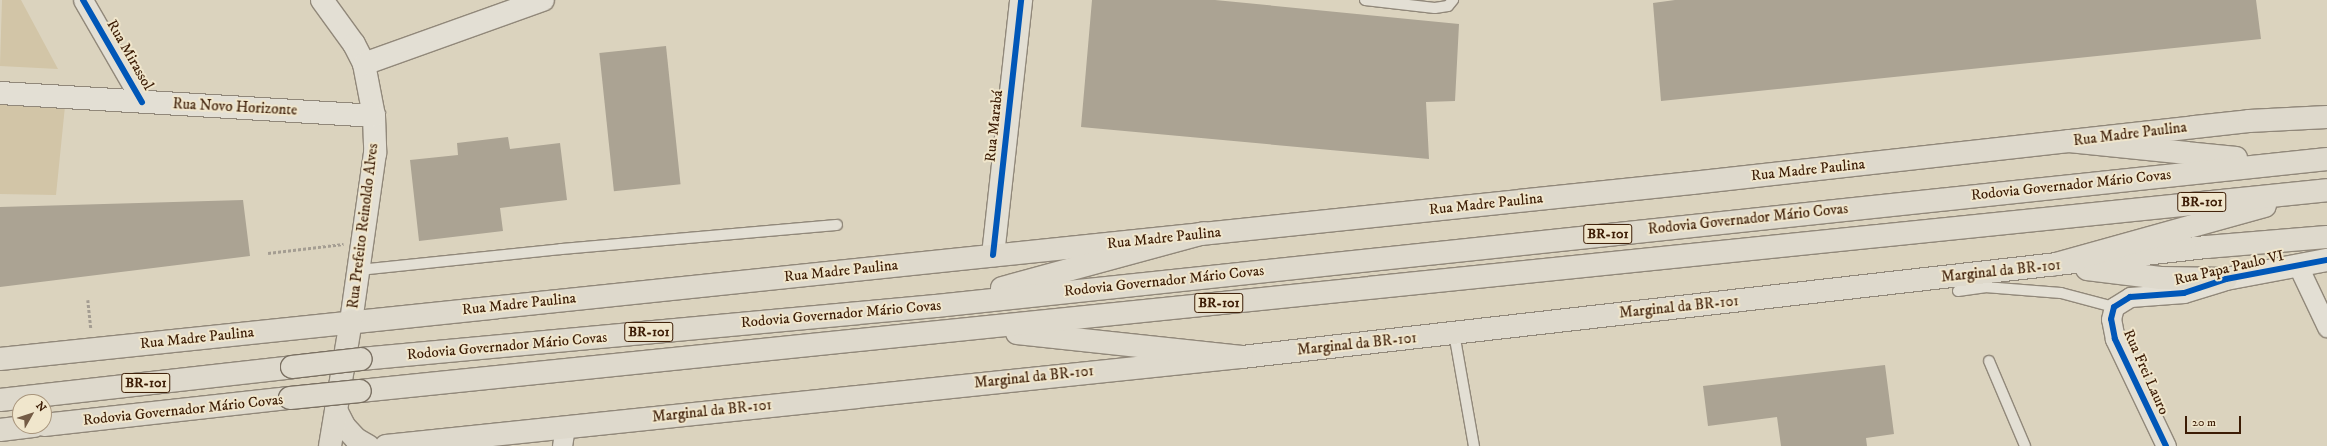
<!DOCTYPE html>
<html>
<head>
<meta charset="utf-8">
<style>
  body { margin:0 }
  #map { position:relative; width:2327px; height:446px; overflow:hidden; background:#dbd3be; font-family:"IM FELL DW Pica",serif }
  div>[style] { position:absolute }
  .green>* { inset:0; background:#d2c5a7 }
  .building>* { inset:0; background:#aba393; transform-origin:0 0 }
  .path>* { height:2.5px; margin-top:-1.25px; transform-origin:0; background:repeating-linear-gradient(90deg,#a49d92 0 3px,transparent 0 5px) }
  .roads { filter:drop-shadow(1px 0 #91887a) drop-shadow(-1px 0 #91887a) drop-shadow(0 1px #91887a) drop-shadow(0 -1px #91887a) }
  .service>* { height:10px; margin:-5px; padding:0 5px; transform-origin:5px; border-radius:5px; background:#e3dfd4 }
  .minor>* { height:19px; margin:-9.5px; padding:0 9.5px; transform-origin:9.5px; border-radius:9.5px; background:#e3dfd4 }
  .tertiary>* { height:22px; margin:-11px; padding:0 11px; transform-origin:11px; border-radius:11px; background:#e3dfd4 }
  .secondary>* { height:22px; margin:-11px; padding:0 11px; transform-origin:11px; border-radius:11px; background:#e3dfd4 }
  .primary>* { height:22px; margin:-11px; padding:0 11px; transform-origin:11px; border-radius:11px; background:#ded9cc }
  .motorway>* { height:22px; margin:-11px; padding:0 11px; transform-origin:11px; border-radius:11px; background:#ded9cc }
  .bridges { filter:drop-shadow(1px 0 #7a7062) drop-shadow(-1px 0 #7a7062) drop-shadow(0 1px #7a7062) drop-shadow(0 -1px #7a7062) }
  .motorway-bridge>* { height:22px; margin:-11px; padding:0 11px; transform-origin:11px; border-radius:11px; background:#ded9cc }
  .cycleway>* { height:6px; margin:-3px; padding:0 3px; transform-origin:3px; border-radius:3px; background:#0057b8 }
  span { translate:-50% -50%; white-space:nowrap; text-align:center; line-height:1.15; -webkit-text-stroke:4px #f0e6cc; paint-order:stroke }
  .shield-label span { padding:1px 3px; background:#f0e6cc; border:1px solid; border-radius:3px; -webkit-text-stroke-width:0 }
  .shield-label { font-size:14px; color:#3c1c05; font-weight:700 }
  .street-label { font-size:15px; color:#3c1c05 }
  .north { position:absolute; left:12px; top:394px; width:40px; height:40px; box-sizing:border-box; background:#f0e6cc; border:1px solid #a8957c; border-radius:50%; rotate:51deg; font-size:11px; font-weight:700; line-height:16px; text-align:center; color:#3c1c05 }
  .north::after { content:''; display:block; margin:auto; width:14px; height:18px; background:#745c46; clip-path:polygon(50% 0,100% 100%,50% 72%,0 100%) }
  .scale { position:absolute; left:2185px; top:416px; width:56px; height:18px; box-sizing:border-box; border:2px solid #3c1c05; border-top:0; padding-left:5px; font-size:12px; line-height:14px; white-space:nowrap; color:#3c1c05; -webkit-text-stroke:3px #f0e6cc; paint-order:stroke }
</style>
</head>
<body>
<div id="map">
  <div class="green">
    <div style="clip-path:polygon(2px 0,21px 0,58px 69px,0 66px)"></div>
    <div style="clip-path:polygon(0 103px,65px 106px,56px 195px,0 194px)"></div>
  </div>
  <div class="building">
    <div style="clip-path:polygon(1092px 0,1215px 0,1459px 24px,1455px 101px,1426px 102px,1429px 159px,1081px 127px)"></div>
    <div style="clip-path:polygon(1675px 0,2256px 0,2261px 39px,1661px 101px,1653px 3px)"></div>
    <div style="left:666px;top:46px;width:139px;height:67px;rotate:84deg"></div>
    <div style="clip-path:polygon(508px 137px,510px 149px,560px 143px,567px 200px,500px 208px,503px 231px,419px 241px,410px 160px,458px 155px,457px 143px)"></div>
    <div style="clip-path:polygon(243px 200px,250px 256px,0 287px,0 207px)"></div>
    <div style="clip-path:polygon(1885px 365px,1894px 434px,1866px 438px,1867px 446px,1781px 446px,1777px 417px,1708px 426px,1703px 386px)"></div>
  </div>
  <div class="path">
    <div style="left:268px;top:253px;width:76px;rotate:-6.8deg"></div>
    <div style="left:88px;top:300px;width:29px;rotate:84deg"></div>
  </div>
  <div class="roads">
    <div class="service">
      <div style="left:1365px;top:0;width:70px;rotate:6.5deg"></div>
      <div style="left:1435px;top:8px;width:13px;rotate:-9deg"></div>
      <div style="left:1448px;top:6px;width:8px;rotate:-50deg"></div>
      <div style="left:359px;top:270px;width:203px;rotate:-5.9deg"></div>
      <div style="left:561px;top:249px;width:277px;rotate:-5deg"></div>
      <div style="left:1958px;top:291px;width:27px;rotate:-8deg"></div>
      <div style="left:1985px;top:287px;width:76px;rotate:4.5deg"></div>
      <div style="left:2061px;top:293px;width:55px;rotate:14.8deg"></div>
      <div style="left:1454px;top:333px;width:115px;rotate:80deg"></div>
      <div style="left:1989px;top:361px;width:92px;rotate:67deg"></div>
    </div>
    <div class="minor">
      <div style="left:83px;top:0;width:118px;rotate:60deg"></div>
      <div style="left:2298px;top:266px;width:68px;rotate:64.6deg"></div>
      <div style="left:562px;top:446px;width:19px;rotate:-81deg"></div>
      <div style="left:2166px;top:446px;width:119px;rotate:-115.5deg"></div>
      <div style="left:2115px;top:339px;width:20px;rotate:-101deg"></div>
      <div style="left:2111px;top:319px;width:12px;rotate:-76deg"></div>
      <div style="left:2114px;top:307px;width:19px;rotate:-32deg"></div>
      <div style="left:2130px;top:297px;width:54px;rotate:-4.2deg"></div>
      <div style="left:2184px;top:293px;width:41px;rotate:-17.1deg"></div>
    </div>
    <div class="tertiary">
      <div style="left:2226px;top:279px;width:103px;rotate:-10.7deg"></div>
    </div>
    <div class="secondary">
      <div style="left:322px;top:0;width:54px;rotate:54deg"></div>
      <div style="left:354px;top:44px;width:22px;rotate:63deg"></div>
      <div style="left:364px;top:64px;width:53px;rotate:79.1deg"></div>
      <div style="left:374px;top:116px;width:37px;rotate:88deg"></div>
      <div style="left:375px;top:153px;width:170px;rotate:98.1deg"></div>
      <div style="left:364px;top:64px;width:190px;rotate:-19.7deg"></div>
      <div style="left:0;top:93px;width:375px;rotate:3.5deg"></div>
      <div style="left:993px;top:255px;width:257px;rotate:-83.7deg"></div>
    </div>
    <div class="primary">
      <div style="left:2087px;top:269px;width:74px;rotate:7deg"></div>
      <div style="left:2160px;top:278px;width:66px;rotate:0.9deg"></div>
      <div style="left:0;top:359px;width:1701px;rotate:-5.94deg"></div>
      <div style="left:1692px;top:183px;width:560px;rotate:-6.35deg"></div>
      <div style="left:2249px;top:121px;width:78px;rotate:-2.9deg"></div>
      <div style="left:336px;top:410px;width:18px;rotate:63deg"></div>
      <div style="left:344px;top:426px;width:18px;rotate:47deg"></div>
      <div style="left:356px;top:439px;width:14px;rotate:30deg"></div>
      <div style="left:330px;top:446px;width:127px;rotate:-80.5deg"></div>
      <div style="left:386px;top:446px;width:861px;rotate:-5.94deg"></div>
      <div style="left:1242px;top:357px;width:970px;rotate:-6.51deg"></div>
      <div style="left:2206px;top:247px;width:121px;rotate:-4.7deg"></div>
    </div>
    <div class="motorway">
      <div style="left:2069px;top:141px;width:168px;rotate:5.8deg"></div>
      <div style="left:2052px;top:265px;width:221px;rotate:-15.5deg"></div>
      <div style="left:1002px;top:288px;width:209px;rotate:-15.2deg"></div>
      <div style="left:1017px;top:333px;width:226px;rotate:6.1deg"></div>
      <div style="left:361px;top:359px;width:577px;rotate:-5.27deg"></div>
      <div style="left:936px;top:306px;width:1399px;rotate:-6.03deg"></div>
      <div style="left:360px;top:391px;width:1977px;rotate:-5.83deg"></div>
      <div style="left:0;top:400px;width:294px;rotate:-6.4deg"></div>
      <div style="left:44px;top:425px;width:247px;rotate:-6.3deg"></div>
      <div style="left:0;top:430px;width:35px;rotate:-7deg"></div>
    </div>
  </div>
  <div class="bridges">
    <div class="motorway-bridge">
      <div style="left:292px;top:367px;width:69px;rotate:-6.6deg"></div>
      <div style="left:290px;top:398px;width:70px;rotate:-5.7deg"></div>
    </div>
  </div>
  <div class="cycleway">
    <div style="left:83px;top:0;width:118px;rotate:60deg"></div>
    <div style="left:993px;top:255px;width:257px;rotate:-83.7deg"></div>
    <div style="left:2166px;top:446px;width:119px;rotate:-115.5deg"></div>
    <div style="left:2115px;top:339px;width:20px;rotate:-101deg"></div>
    <div style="left:2111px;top:319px;width:12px;rotate:-76deg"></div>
    <div style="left:2114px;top:307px;width:19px;rotate:-32deg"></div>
    <div style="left:2130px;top:297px;width:54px;rotate:-4.2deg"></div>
    <div style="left:2184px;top:293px;width:44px;rotate:-18.4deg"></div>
    <div style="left:2226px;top:279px;width:103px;rotate:-10.7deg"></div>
  </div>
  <div class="shield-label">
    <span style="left:2202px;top:202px">BR-101</span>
    <span style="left:1608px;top:234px">BR-101</span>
    <span style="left:1219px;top:303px">BR-101</span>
    <span style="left:649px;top:332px">BR-101</span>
    <span style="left:146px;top:383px">BR-101</span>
  </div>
  <div class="street-label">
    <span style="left:130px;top:55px;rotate:60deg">Rua Mirassol</span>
    <span style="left:235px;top:107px;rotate:3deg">Rua Novo Horizonte</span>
    <span style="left:994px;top:126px;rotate:-84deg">Rua Marabá</span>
    <span style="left:2130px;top:134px;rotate:-7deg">Rua Madre Paulina</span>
    <span style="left:1808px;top:170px;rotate:-6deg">Rua Madre Paulina</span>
    <span style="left:2071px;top:185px;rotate:-6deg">Rodovia Governador Mário Covas</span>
    <span style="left:1486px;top:204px;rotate:-6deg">Rua Madre Paulina</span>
    <span style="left:1748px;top:219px;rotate:-6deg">Rodovia Governador Mário Covas</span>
    <span style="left:363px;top:226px;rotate:-83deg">Rua Prefeito Reinoldo Alves</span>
    <span style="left:1164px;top:238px;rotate:-6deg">Rua Madre Paulina</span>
    <span style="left:2229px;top:268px;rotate:-13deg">Rua Papa Paulo VI</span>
    <span style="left:841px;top:271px;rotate:-6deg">Rua Madre Paulina</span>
    <span style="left:2001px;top:271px;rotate:-6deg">Marginal da BR-101</span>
    <span style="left:1164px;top:281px;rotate:-6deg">Rodovia Governador Mário Covas</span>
    <span style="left:519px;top:304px;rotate:-6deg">Rua Madre Paulina</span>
    <span style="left:1679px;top:307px;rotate:-6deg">Marginal da BR-101</span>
    <span style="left:841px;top:314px;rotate:-5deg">Rodovia Governador Mário Covas</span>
    <span style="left:197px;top:338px;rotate:-6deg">Rua Madre Paulina</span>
    <span style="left:1357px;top:344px;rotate:-6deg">Marginal da BR-101</span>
    <span style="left:507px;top:346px;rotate:-5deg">Rodovia Governador Mário Covas</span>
    <span style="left:2146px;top:372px;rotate:66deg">Rua Frei Lauro</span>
    <span style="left:1034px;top:377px;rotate:-6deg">Marginal da BR-101</span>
    <span style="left:183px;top:410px;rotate:-6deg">Rodovia Governador Mário Covas</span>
    <span style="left:712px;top:411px;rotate:-6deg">Marginal da BR-101</span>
  </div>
  <div class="north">N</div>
  <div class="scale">20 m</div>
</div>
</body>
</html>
